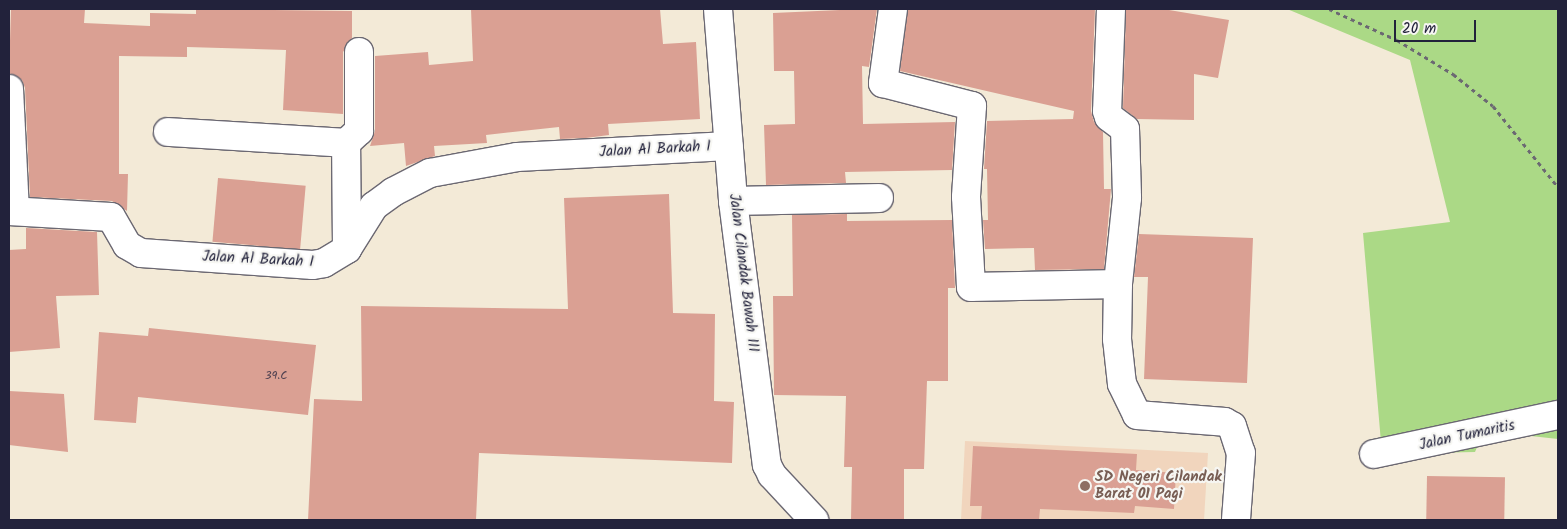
<!DOCTYPE html>
<html>
<head>
<meta charset="utf-8">
<style>
  body { margin:0 }
  #map { position:relative; width:1567px; height:529px; overflow:hidden; background:#f3ead7; font-family:Kalam,sans-serif }
  div>[style] { position:absolute }
  .built>* { inset:0; background:#f1d5bd }
  .green>* { inset:0; background:#abd986 }
  .building>* { inset:0; background:#daa093; transform-origin:0 0 }
  .path>* { height:3px; margin-top:-1.5px; transform-origin:0; background:repeating-linear-gradient(90deg,#6b6872 0 4px,transparent 0 8px) }
  .roads { filter:drop-shadow(1px 0 #6b6872) drop-shadow(-1px 0 #6b6872) drop-shadow(0 1px #6b6872) drop-shadow(0 -1px #6b6872) }
  .minor>* { height:28px; margin:-14px; padding:0 14px; transform-origin:14px; border-radius:14px; background:#fff }
  .dots>* { width:14px; height:14px; translate:-50% -50%; box-sizing:border-box; border:2px solid #f6f6f2; border-radius:50% }
  span { translate:-50% -50%; white-space:nowrap; text-align:center; line-height:1.15; -webkit-text-stroke:4.5px #f6f6f2; paint-order:stroke }
  .number-label { font-size:12px; color:#504251 }
  .number-label span { -webkit-text-stroke-width:0 }
  .street-label { font-size:15px; color:#22223b }
  .education-label { font-size:15px; color:#785e54; font-weight:700 }
  .left { translate:0 -50%; text-align:left }
  .frame { position:absolute; inset:0; border:10px solid #22223b; pointer-events:none }
  .scale { position:absolute; left:1394px; top:20px; width:82px; height:22px; box-sizing:border-box; border:2px solid #22223b; border-top:0; padding-left:6px; font-size:15px; line-height:18px; white-space:nowrap; color:#22223b; -webkit-text-stroke:4px #f6f6f2; paint-order:stroke }
</style>
</head>
<body>
<div id="map">
  <div class="built">
    <div style="clip-path:polygon(965px 441px,1208px 453px,1204px 520px,961px 520px)"></div>
  </div>
  <div class="green">
    <div style="clip-path:polygon(1287px 9px,1558px 9px,1558px 439px,1484px 431px,1475px 452px,1382px 454px,1363px 233px,1450px 222px,1410px 60px)"></div>
  </div>
  <div class="building">
    <div style="clip-path:polygon(11px 9px,85px 9px,84px 23px,150px 26px,150px 13px,196px 14px,196px 9px,352px 11px,352px 38px,343px 52px,343px 114px,283px 110px,286px 50px,187px 47px,187px 57px,119px 56px,119px 174px,128px 174px,127px 211px,112px 201px,30px 197px,25px 88px,22px 80px,9px 73px)"></div>
    <div style="clip-path:polygon(471px 9px,660px 9px,663px 44px,696px 42px,700px 119px,608px 124px,609px 135px,586px 138px,560px 139px,559px 127px,486px 135px,487px 143px,434px 146px,435px 156px,406px 166px,404px 143px,370px 146px,375px 131px,375px 56px,428px 52px,429px 65px,473px 61px)"></div>
    <div style="clip-path:polygon(862px 9px,877px 9px,869px 67px,862px 66px,863px 124px,955px 122px,952px 170px,845px 172px,846px 183px,766px 185px,764px 125px,795px 124px,794px 71px,774px 71px,773px 13px)"></div>
    <div style="clip-path:polygon(908px 9px,1095px 9px,1091px 111px,1094px 122px,1103px 132px,1104px 189px,1111px 189px,1104px 269px,1035px 270px,1034px 248px,985px 249px,983px 220px,988px 220px,987px 169px,984px 169px,987px 121px,1073px 119px,1074px 111px,900px 71px)"></div>
    <div style="clip-path:polygon(1126px 9px,1163px 9px,1229px 20px,1218px 78px,1194px 74px,1194px 120px,1137px 119px,1123px 108px)"></div>
    <div style="left:218px;top:178px;width:88px;height:64px;rotate:5deg"></div>
    <div style="clip-path:polygon(669px 194px,673px 313px,715px 314px,714px 401px,734px 402px,732px 463px,479px 453px,476px 520px,308px 520px,314px 399px,362px 401px,361px 306px,568px 309px,564px 198px)"></div>
    <div style="clip-path:polygon(847px 214px,847px 221px,952px 220px,955px 288px,948px 288px,948px 381px,927px 381px,924px 469px,904px 469px,904px 520px,851px 520px,852px 467px,844px 467px,846px 396px,774px 395px,773px 296px,793px 296px,792px 215px)"></div>
    <div style="clip-path:polygon(26px 228px,97px 232px,99px 295px,56px 296px,60px 348px,9px 352px,9px 250px,26px 249px)"></div>
    <div style="clip-path:polygon(1139px 234px,1253px 238px,1247px 383px,1144px 379px,1148px 277px,1134px 277px)"></div>
    <div style="clip-path:polygon(149px 328px,316px 345px,308px 415px,138px 397px,136px 423px,94px 420px,99px 332px,148px 336px)"></div>
    <div style="clip-path:polygon(9px 391px,64px 394px,68px 452px,9px 445px)"></div>
    <div style="clip-path:polygon(973px 446px,1137px 454px,1136px 470px,1176px 473px,1174px 509px,1135px 506px,1134px 513px,1040px 509px,1039px 520px,981px 520px,982px 506px,970px 506px)"></div>
    <div style="left:1427px;top:476px;width:78px;height:44px;rotate:1deg"></div>
  </div>
  <div class="path">
    <div style="left:1329px;top:9px;width:75px;rotate:24.5deg"></div>
    <div style="left:1397px;top:40px;width:66px;rotate:31.3deg"></div>
    <div style="left:1453px;top:74px;width:51px;rotate:38.7deg"></div>
    <div style="left:1493px;top:106px;width:104px;rotate:51.3deg"></div>
  </div>
  <div class="roads">
    <div class="minor">
      <div style="left:718px;top:9px;width:193px;rotate:85.5deg"></div>
      <div style="left:733px;top:201px;width:266px;rotate:82.7deg"></div>
      <div style="left:767px;top:465px;width:11px;rotate:63deg"></div>
      <div style="left:772px;top:475px;width:62px;rotate:47deg"></div>
      <div style="left:893px;top:9px;width:75px;rotate:97.7deg"></div>
      <div style="left:883px;top:83px;width:92px;rotate:14.5deg"></div>
      <div style="left:972px;top:106px;width:91px;rotate:93.8deg"></div>
      <div style="left:966px;top:197px;width:90px;rotate:86.8deg"></div>
      <div style="left:971px;top:287px;width:147px;rotate:-1.2deg"></div>
      <div style="left:1111px;top:9px;width:102px;rotate:92.2deg"></div>
      <div style="left:1107px;top:111px;width:6px;rotate:72deg"></div>
      <div style="left:1109px;top:117px;width:20px;rotate:37deg"></div>
      <div style="left:1125px;top:129px;width:69px;rotate:88.3deg"></div>
      <div style="left:1127px;top:198px;width:86px;rotate:96deg"></div>
      <div style="left:1118px;top:284px;width:55px;rotate:91deg"></div>
      <div style="left:1117px;top:339px;width:45px;rotate:83.7deg"></div>
      <div style="left:1122px;top:384px;width:34px;rotate:64deg"></div>
      <div style="left:1137px;top:415px;width:88px;rotate:4.5deg"></div>
      <div style="left:1225px;top:422px;width:8px;rotate:30deg"></div>
      <div style="left:1232px;top:426px;width:28px;rotate:72deg"></div>
      <div style="left:1241px;top:453px;width:67px;rotate:94.3deg"></div>
      <div style="left:9px;top:89px;width:121px;rotate:87.2deg"></div>
      <div style="left:168px;top:132px;width:178px;rotate:3.5deg"></div>
      <div style="left:733px;top:201px;width:146px;rotate:-1.2deg"></div>
      <div style="left:9px;top:211px;width:102px;rotate:3.4deg"></div>
      <div style="left:111px;top:217px;width:32px;rotate:60deg"></div>
      <div style="left:127px;top:245px;width:16px;rotate:30deg"></div>
      <div style="left:141px;top:253px;width:172px;rotate:4deg"></div>
      <div style="left:313px;top:265px;width:11px;rotate:-10deg"></div>
      <div style="left:324px;top:263px;width:27px;rotate:-31deg"></div>
      <div style="left:347px;top:249px;width:51px;rotate:-57.9deg"></div>
      <div style="left:374px;top:206px;width:24px;rotate:-36deg"></div>
      <div style="left:393px;top:192px;width:42px;rotate:-27.2deg"></div>
      <div style="left:430px;top:173px;width:88px;rotate:-10.4deg"></div>
      <div style="left:517px;top:157px;width:212px;rotate:-3deg"></div>
      <div style="left:347px;top:249px;width:106px;rotate:-90.5deg"></div>
      <div style="left:346px;top:143px;width:18px;rotate:-43deg"></div>
      <div style="left:359px;top:131px;width:79px;rotate:-90deg"></div>
      <div style="left:1374px;top:454px;width:188px;rotate:-12deg"></div>
    </div>
  </div>
  <div class="dots">
    <div style="left:1085px;top:486px;background:#8d6e63"></div>
  </div>
  <div class="number-label">
    <span style="left:276px;top:376px">39.C</span>
  </div>
  <div class="street-label">
    <span style="left:655px;top:150px;rotate:-3deg">Jalan Al Barkah I</span>
    <span style="left:258px;top:260px;rotate:3deg">Jalan Al Barkah I</span>
    <span style="left:743px;top:273px;rotate:83deg">Jalan Cilandak Bawah III</span>
    <span style="left:1467px;top:436px;rotate:-12deg">Jalan Tumaritis</span>
  </div>
  <div class="education-label">
    <span class="left" style="left:1095px;top:486px">SD Negeri Cilandak<br>Barat 01 Pagi</span>
  </div>
  <div class="frame"></div>
  <div class="scale">20 m</div>
</div>
</body>
</html>
